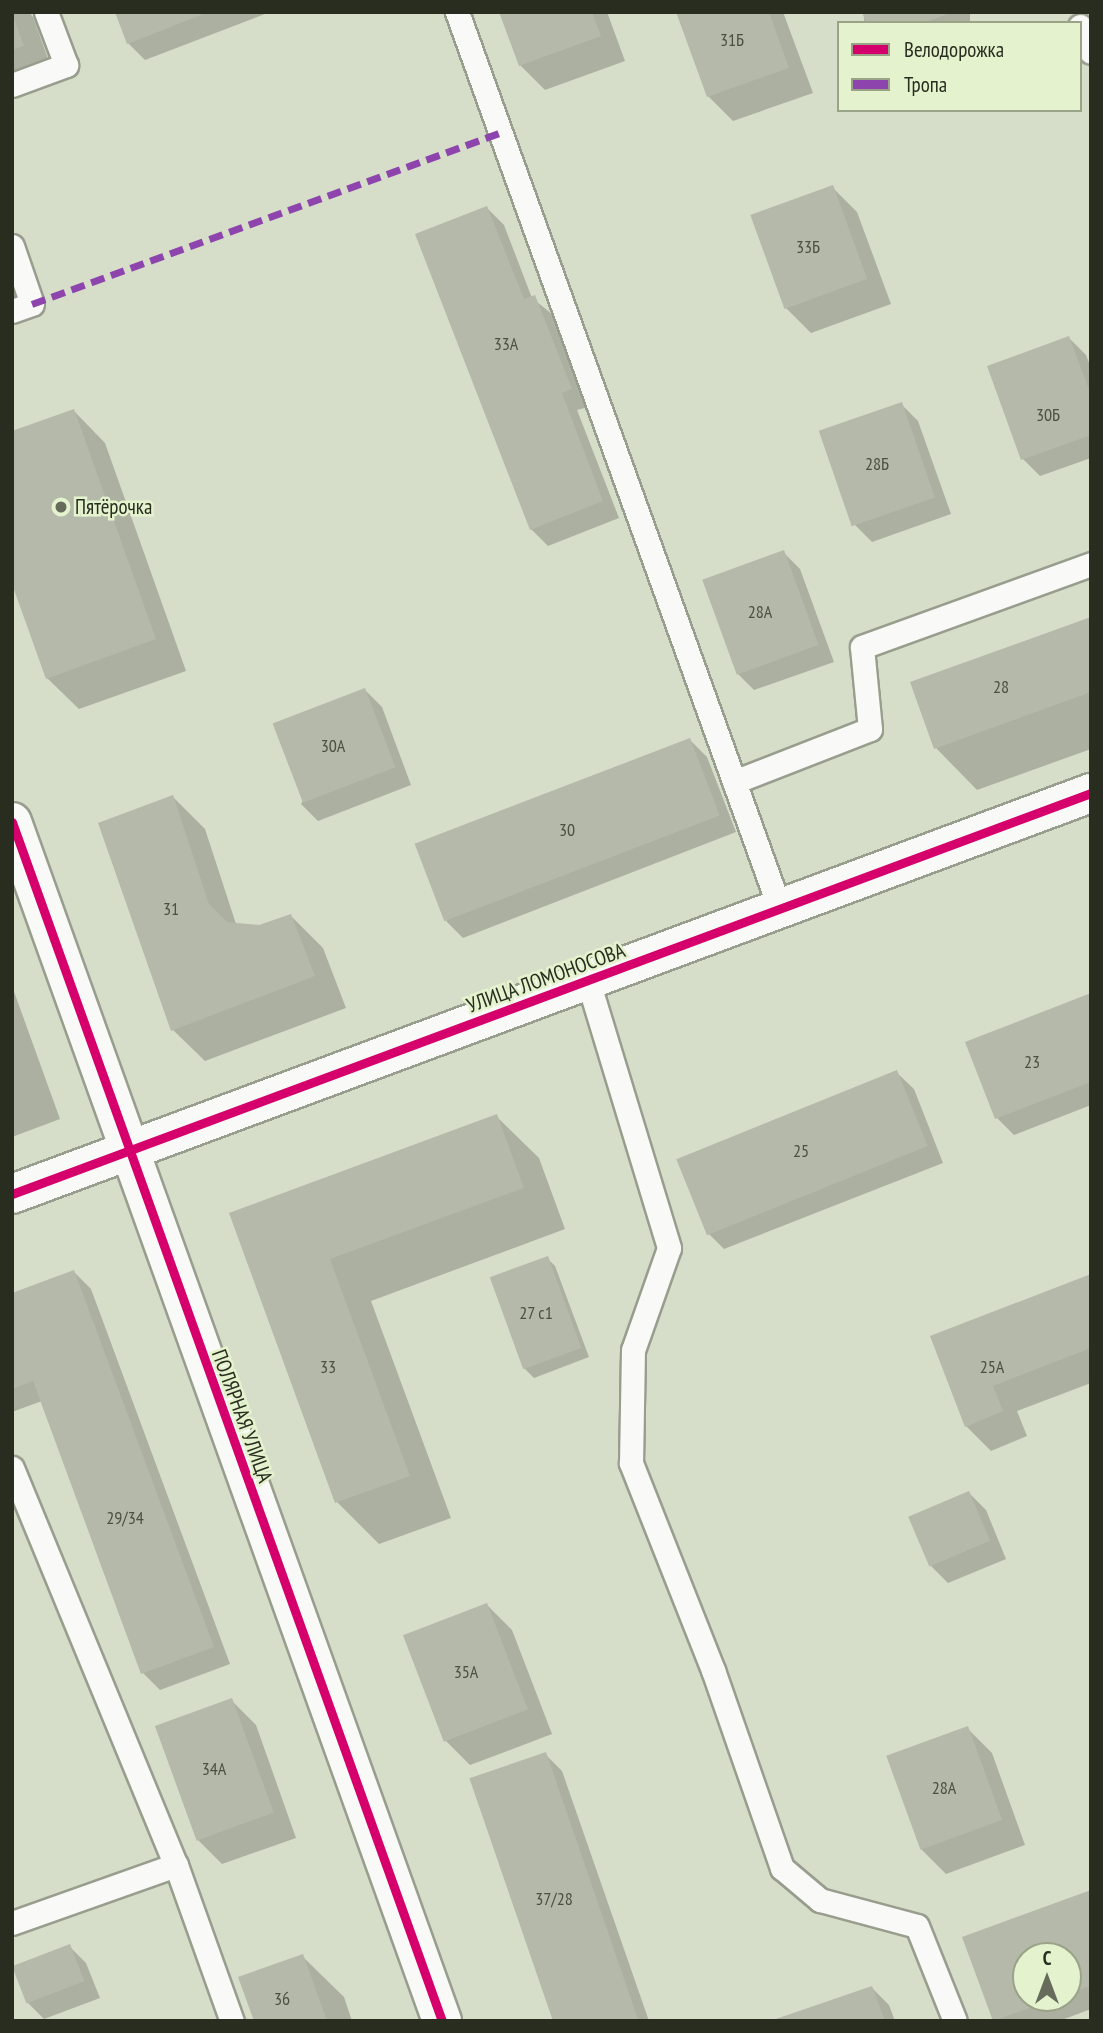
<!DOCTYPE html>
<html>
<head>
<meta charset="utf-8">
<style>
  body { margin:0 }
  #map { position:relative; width:1103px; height:2033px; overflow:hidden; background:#d6ddc9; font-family:"PT Sans Narrow",sans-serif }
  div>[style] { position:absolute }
  .shadow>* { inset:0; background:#0003; transform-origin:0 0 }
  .building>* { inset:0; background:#b4b9aa; transform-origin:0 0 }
  .roads { filter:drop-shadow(2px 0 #989e8e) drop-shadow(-2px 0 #989e8e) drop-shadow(0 2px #989e8e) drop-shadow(0 -2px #989e8e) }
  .service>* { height:23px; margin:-11.5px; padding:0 11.5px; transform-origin:11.5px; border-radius:11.5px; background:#f9faf7 }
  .minor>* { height:38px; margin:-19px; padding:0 19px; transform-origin:19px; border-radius:19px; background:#f9faf7 }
  .tertiary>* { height:38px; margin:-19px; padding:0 19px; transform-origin:19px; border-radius:19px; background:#f9faf7 }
  .quiet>* { height:7px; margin-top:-3.5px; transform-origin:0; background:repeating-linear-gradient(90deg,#8e44ad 0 14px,transparent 0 21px) }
  .cycleway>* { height:9px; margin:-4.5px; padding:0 4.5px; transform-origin:4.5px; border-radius:4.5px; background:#d6006c }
  .dots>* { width:19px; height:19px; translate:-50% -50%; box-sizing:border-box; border:4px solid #e5f2ce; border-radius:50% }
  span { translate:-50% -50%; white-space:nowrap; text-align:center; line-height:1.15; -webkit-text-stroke:5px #e5f2ce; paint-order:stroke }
  .number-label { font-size:18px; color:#4c5042 }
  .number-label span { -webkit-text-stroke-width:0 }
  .poi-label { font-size:21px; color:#292d20 }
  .left { translate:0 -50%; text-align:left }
  .street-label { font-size:21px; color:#292d20 }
  .frame { position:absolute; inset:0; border:14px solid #292d20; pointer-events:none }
  .legend { position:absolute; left:837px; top:21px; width:245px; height:91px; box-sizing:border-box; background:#e5f2ce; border:2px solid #9aa388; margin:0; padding:9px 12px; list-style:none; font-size:21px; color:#292d20 }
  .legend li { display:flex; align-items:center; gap:14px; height:35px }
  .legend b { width:35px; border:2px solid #9aa388 }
  .north { position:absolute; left:1012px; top:1942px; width:70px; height:70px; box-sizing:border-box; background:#e5f2ce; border:2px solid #9aa388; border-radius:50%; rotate:0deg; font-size:19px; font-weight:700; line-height:28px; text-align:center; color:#292d20 }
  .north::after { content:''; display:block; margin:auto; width:24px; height:32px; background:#666b5b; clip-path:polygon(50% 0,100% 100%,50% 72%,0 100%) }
</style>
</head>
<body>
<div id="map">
  <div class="shadow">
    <div style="clip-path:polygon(12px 12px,29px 12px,33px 17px,55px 78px,12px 93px)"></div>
    <div style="clip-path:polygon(116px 12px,270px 12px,145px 60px,128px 43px)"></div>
    <div style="clip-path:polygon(501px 12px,607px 12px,625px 61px,545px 90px,520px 65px)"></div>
    <div style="clip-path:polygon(677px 12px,783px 12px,813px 93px,733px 121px,708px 96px)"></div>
    <div style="left:864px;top:12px;width:106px;height:12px"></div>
    <div style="clip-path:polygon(832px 187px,857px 212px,891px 304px,811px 333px,786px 308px)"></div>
    <div style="clip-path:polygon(487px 208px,504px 225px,532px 298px,552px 314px,588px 407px,577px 410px,619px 518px,548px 546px,531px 529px)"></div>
    <div style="clip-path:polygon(12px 282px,24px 314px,12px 318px)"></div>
    <div style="clip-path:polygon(1069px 338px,1086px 355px,1091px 368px,1091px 458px,1040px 476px,1023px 459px)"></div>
    <div style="clip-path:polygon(901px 404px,918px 421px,951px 514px,872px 542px,855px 525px)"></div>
    <div style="clip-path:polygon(74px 411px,105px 443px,186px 671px,79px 709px,47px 678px)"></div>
    <div style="clip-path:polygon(783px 552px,800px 569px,834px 662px,754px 690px,737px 673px)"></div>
    <div style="clip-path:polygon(1091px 618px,1091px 749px,977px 790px,936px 748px)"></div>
    <div style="clip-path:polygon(365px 690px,382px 707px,411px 785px,318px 821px,301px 804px)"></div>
    <div style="clip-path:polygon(690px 740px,707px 757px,736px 832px,463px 938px,446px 921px)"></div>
    <div style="clip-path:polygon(173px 797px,205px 829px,236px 924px,259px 927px,291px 916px,323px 948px,346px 1008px,205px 1061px,173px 1030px)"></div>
    <div style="clip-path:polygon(12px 986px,60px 1119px,12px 1137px)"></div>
    <div style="clip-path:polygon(1091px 995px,1091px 1105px,1014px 1135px,997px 1118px)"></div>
    <div style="clip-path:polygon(896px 1072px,914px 1089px,943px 1163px,724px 1249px,707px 1232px)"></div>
    <div style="clip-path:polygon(497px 1117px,539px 1158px,565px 1229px,371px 1301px,451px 1518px,379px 1544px,337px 1502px,231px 1214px)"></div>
    <div style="clip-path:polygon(547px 1258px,555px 1266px,589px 1357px,534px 1378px,525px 1369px)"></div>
    <div style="clip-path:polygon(74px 1272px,91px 1289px,230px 1664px,160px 1690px,143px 1673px,42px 1401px,12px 1412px,12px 1294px)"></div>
    <div style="clip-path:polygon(1091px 1276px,1091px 1383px,1017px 1411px,1027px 1436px,991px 1451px,966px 1426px,932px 1337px)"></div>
    <div style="clip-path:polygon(969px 1493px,986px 1510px,1006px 1559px,948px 1583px,931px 1566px)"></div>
    <div style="clip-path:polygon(487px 1605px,512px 1630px,552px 1734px,470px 1765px,445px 1740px)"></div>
    <div style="clip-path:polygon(231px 1700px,256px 1725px,296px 1838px,222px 1864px,197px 1839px)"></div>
    <div style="clip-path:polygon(967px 1728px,992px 1753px,1025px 1845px,946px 1874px,921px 1849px)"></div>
    <div style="clip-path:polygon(545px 1754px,562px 1771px,649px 2021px,556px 2021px)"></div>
    <div style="clip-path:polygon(evenodd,1091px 1892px,1091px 2009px,1059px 2021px,995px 2021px,965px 1938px,1091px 1892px,1026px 1956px,1068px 1956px,1068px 1998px,1026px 1998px,1026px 1956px)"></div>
    <div style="clip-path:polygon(69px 1946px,86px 1963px,100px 1998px,44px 2019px,27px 2002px)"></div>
    <div style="clip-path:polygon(302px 1956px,344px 1997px,352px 2021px,256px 2021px)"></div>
    <div style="clip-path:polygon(872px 1988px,889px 2005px,895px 2021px,777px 2021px)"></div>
  </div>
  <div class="building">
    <div style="clip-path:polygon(115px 12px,209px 12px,127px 44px)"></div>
    <div style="clip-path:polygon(499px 12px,592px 12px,601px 36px,519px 66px)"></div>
    <div style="clip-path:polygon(676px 12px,769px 12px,789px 68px,707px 97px)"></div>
    <div style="clip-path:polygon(862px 12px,951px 12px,951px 13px,923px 23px,866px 23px)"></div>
    <div style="clip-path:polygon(12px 13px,24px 46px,12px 50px)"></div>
    <div style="left:833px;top:185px;width:100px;height:88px;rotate:70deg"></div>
    <div style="clip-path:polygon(487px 206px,524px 299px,535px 295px,572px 389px,562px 393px,603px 501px,530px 530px,415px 234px)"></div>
    <div style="clip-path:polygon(1069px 336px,1091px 395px,1091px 435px,1021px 460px,987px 366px)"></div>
    <div style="left:902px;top:402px;width:101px;height:88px;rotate:71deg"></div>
    <div style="clip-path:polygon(74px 409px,156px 639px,46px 679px,12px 584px,12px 431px)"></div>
    <div style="left:784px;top:550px;width:101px;height:87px;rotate:70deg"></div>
    <div style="clip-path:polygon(1091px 617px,1091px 692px,934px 749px,910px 682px)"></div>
    <div style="left:365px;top:688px;width:85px;height:99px;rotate:69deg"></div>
    <div style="left:690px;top:738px;width:83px;height:295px;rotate:69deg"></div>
    <div style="clip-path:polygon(173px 795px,209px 904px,227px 922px,259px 925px,291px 914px,315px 976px,171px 1031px,98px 823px)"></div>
    <div style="clip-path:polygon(1091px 993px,1091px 1082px,995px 1119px,965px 1042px)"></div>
    <div style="left:897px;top:1070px;width:82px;height:238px;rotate:68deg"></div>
    <div style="clip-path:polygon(497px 1114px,524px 1188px,330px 1259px,410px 1476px,335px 1503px,229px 1213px)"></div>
    <div style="left:548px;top:1256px;width:98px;height:62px;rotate:70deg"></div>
    <div style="clip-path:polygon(74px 1270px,214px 1647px,141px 1674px,33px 1381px,12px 1389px,12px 1293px)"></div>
    <div style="clip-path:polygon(1091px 1274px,1091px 1348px,993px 1386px,1003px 1411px,965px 1427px,930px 1336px)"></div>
    <div style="left:969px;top:1491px;width:54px;height:66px;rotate:67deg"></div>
    <div style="left:487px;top:1603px;width:114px;height:90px;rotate:69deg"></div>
    <div style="left:232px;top:1698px;width:122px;height:82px;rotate:70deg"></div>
    <div style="left:968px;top:1726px;width:100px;height:87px;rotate:70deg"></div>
    <div style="left:546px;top:1752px;width:285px;height:81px;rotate:71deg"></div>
    <div style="clip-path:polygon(1091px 1890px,1091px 1986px,1068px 1994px,1068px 1956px,1026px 1956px,1026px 1998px,1057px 1998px,993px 2021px,962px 1937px)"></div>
    <div style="left:70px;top:1944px;width:40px;height:62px;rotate:69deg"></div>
    <div style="clip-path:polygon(303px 1954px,327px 2021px,254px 2021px,238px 1977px)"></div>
    <div style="clip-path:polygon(872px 1986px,885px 2021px,773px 2021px,773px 2020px)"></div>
  </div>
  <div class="roads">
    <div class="service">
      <div style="left:457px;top:12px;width:953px;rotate:70.2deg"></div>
      <div style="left:1080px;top:26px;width:28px;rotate:67deg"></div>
      <div style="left:12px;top:85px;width:58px;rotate:-20.3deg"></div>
      <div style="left:66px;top:65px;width:57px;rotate:-110.7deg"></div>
      <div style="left:12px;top:246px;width:61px;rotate:71deg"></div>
      <div style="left:32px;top:304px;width:21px;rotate:161deg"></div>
      <div style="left:734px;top:782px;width:146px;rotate:-21.3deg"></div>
      <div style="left:870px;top:729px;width:82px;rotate:-95.6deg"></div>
      <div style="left:862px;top:647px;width:244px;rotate:-19.9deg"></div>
      <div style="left:588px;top:981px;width:279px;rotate:73.1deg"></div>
      <div style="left:669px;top:1248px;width:108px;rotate:109.4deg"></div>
      <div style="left:633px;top:1350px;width:113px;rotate:91deg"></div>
      <div style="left:631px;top:1463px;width:223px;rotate:68.4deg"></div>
      <div style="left:713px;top:1670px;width:210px;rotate:70.8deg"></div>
      <div style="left:782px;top:1868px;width:50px;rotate:40.1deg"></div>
      <div style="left:820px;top:1900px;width:100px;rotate:15deg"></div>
      <div style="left:917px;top:1926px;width:102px;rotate:68.2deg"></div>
      <div style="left:12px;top:1468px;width:430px;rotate:67.6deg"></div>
      <div style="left:176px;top:1865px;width:166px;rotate:70.3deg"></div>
      <div style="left:12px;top:1923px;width:174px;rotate:-19.5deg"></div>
    </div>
    <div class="minor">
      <div style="left:12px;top:822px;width:1274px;rotate:70.27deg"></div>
    </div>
    <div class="tertiary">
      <div style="left:12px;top:1194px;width:1151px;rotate:-20.39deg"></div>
    </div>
  </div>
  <div class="quiet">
    <div style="left:32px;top:304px;width:498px;rotate:-20.1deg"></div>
  </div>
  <div class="cycleway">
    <div style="left:12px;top:822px;width:1274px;rotate:70.27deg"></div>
    <div style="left:12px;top:1194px;width:1151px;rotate:-20.39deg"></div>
  </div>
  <div class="dots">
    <div style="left:61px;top:507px;background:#666b5b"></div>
  </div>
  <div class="number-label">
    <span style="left:732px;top:40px">31Б</span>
    <span style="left:808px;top:247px">33Б</span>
    <span style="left:506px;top:344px">33А</span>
    <span style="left:1048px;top:415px">30Б</span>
    <span style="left:877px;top:464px">28Б</span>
    <span style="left:760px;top:612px">28А</span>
    <span style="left:1001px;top:687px">28</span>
    <span style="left:333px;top:746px">30А</span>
    <span style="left:567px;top:830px">30</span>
    <span style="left:171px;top:909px">31</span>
    <span style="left:1032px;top:1062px">23</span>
    <span style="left:801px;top:1151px">25</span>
    <span style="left:536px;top:1313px">27 с1</span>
    <span style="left:328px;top:1367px">33</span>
    <span style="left:992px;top:1367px">25А</span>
    <span style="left:125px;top:1518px">29/34</span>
    <span style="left:466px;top:1672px">35А</span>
    <span style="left:214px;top:1769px">34А</span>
    <span style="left:944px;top:1788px">28А</span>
    <span style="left:554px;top:1899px">37/28</span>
    <span style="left:282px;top:1999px">36</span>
  </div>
  <div class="poi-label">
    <span class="left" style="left:75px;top:507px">Пятёрочка</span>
  </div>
  <div class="street-label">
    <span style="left:546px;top:978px;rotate:-20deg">УЛИЦА ЛОМОНОСОВА</span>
    <span style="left:242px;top:1416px;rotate:70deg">ПОЛЯРНАЯ УЛИЦА</span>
  </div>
  <div class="frame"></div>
  <ul class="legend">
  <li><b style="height:9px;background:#d6006c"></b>Велодорожка</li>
  <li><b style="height:9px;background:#8e44ad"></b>Тропа</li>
  </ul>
  <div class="north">С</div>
</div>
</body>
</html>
